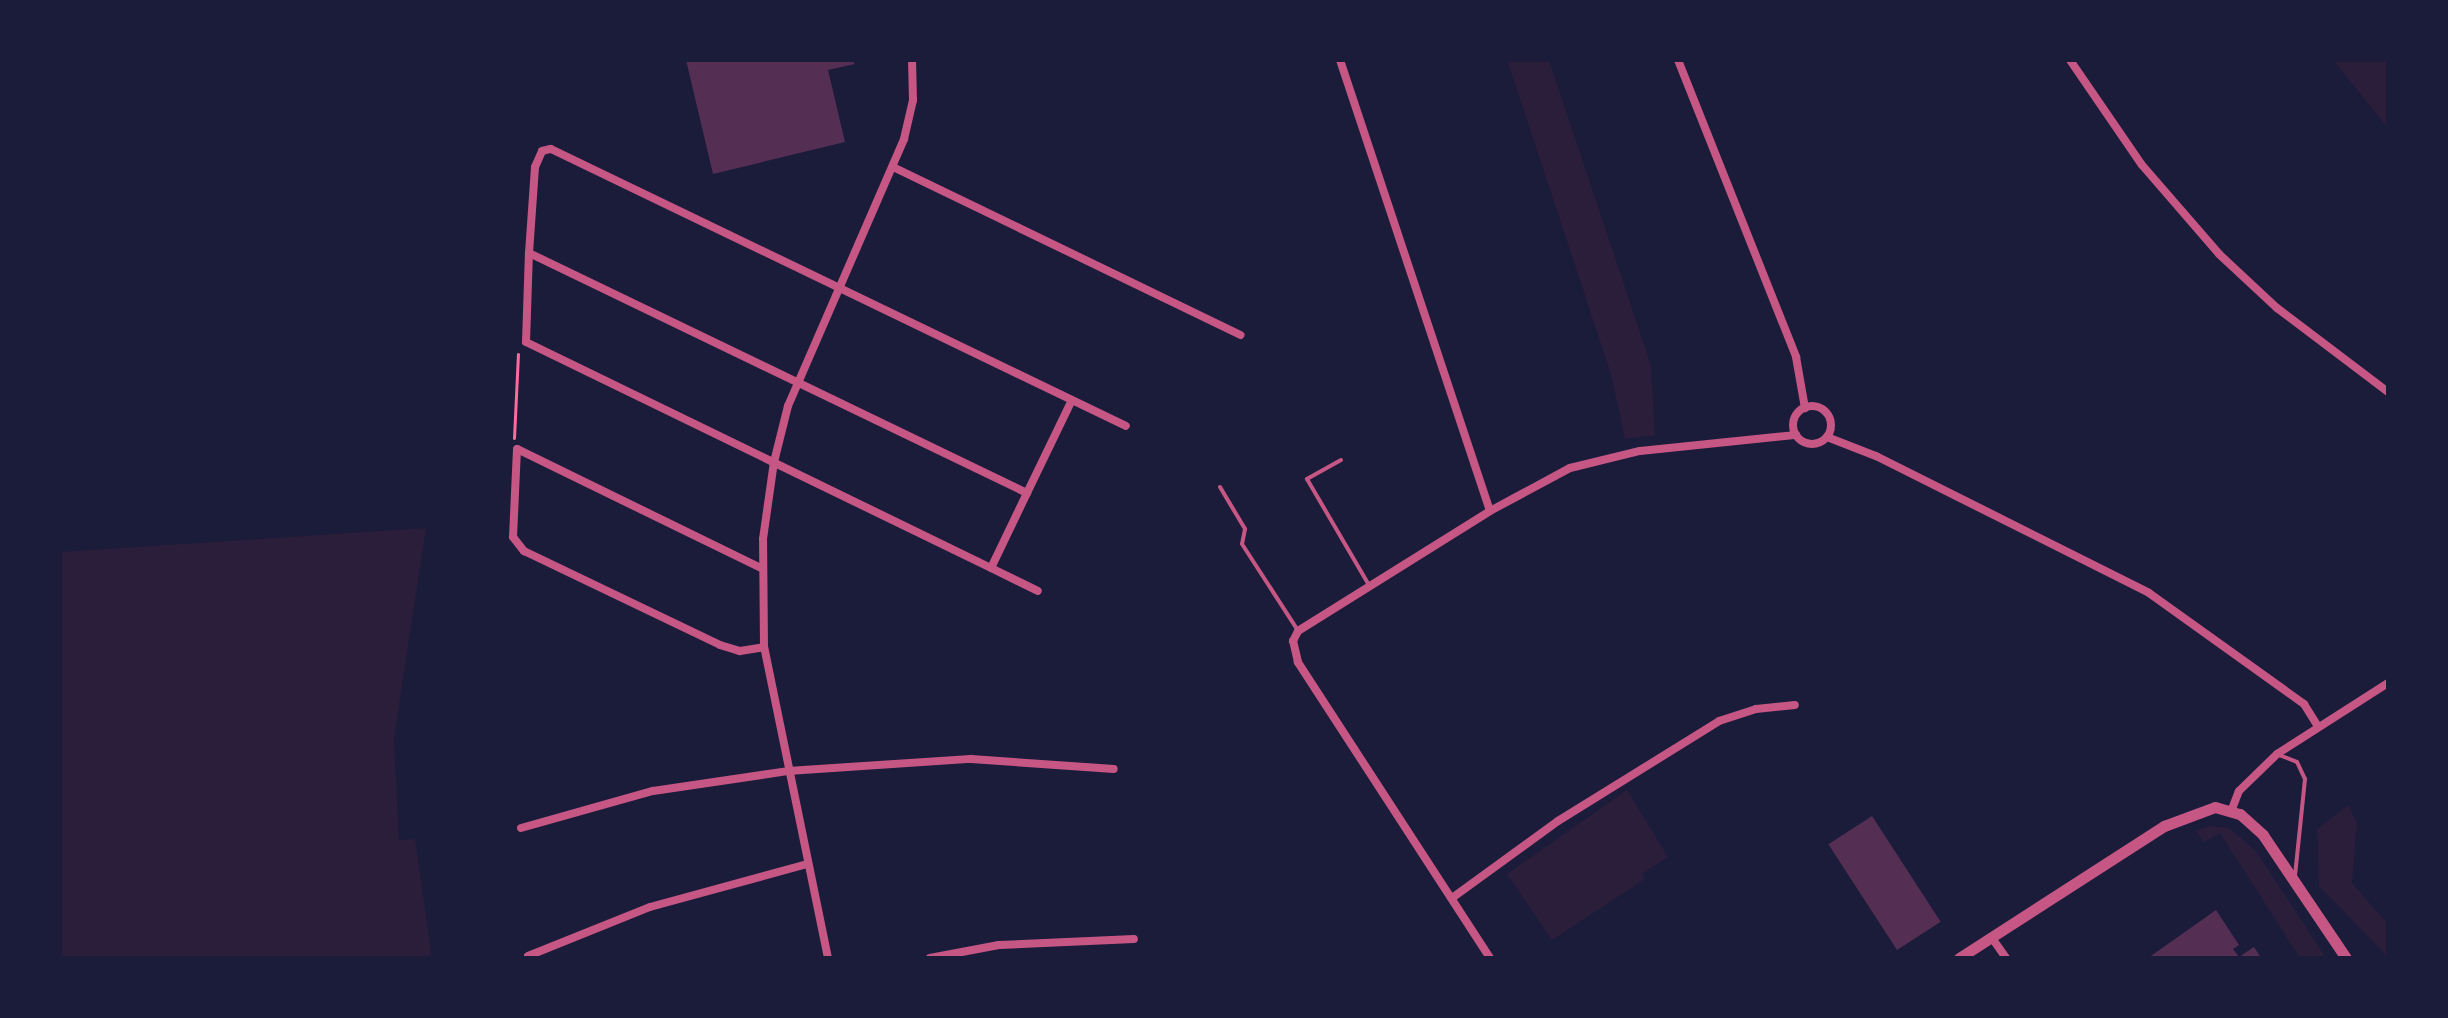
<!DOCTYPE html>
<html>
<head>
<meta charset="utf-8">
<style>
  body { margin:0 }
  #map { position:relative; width:2448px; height:1018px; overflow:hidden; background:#1b1b3a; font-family:Overpass,sans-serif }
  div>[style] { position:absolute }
  .green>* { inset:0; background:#2a1e3b }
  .building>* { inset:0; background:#542f53; transform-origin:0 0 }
  .path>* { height:3px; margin:-1.5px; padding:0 1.5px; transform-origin:1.5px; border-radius:1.5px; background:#ff6b9d }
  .service>* { height:4px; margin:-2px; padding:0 2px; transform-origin:2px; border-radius:2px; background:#c65784 }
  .minor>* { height:8px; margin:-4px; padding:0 4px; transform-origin:4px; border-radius:4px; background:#c65784 }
  .minor>.ring { margin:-4px; padding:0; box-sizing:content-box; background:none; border:8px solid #c65784; border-radius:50% }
  .tertiary>* { height:11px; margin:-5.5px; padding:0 5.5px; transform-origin:5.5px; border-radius:5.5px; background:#c65784 }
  span { translate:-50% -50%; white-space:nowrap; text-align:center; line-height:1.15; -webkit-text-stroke:7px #1b1b3a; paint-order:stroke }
  .frame { position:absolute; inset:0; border:62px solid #1b1b3a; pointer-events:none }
</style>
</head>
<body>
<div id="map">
  <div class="green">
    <div style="clip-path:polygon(1507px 60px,1549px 60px,1651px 365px,1655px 435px,1625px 439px,1611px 374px)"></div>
    <div style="clip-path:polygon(2333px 60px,2388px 60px,2388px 128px)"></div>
    <div style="clip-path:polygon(426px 528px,394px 738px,399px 840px,415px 839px,432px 958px,60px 958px,60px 552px)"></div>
    <div style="clip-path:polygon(1627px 790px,1668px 857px,1642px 874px,1645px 879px,1552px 940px,1507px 874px)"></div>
    <div style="clip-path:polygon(2348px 805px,2357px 823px,2352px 883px,2388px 924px,2388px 957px,2319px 886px,2317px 829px)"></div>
    <div style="clip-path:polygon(2209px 826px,2229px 828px,2256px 851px,2326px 958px,2300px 958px,2220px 833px,2204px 842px,2196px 831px)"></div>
  </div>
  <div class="building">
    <div style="clip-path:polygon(686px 60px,851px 60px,855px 64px,828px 70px,845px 142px,713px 174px)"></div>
    <div style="left:1872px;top:816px;width:126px;height:52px;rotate:57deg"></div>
    <div style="clip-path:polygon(2216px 910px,2239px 945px,2233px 949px,2239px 957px,2254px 947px,2261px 958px,2148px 958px)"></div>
  </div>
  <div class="path">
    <div style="left:514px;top:438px;width:84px;rotate:-87.3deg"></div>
  </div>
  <div class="service">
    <div style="left:1341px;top:460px;width:39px;rotate:151deg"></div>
    <div style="left:1307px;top:479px;width:123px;rotate:59.7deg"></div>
    <div style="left:1220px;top:487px;width:49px;rotate:59.2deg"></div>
    <div style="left:1245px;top:529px;width:15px;rotate:101deg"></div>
    <div style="left:1242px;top:544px;width:101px;rotate:57.1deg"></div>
    <div style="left:2279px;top:755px;width:19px;rotate:21deg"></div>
    <div style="left:2297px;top:762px;width:19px;rotate:65deg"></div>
    <div style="left:2305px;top:779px;width:97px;rotate:95.9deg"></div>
  </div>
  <div class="minor">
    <div style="left:1340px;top:60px;width:475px;rotate:71.6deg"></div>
    <div style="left:1678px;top:60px;width:320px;rotate:68.3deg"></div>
    <div style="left:1796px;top:357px;width:52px;rotate:80deg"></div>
    <div style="left:2070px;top:60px;width:127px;rotate:55.6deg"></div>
    <div style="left:2142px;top:165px;width:118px;rotate:49.1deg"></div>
    <div style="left:2219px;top:254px;width:79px;rotate:43deg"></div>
    <div style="left:2277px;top:308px;width:139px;rotate:37.1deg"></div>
    <div style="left:893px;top:167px;width:386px;rotate:25.8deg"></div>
    <div style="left:529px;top:253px;width:86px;rotate:-86deg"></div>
    <div style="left:535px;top:167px;width:17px;rotate:-66deg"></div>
    <div style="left:542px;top:151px;width:9px;rotate:-13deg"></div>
    <div style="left:551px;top:149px;width:638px;rotate:25.72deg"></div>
    <div class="ring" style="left:1793px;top:406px;width:30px;height:30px"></div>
    <div style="left:1827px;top:437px;width:53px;rotate:21.2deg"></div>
    <div style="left:1876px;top:456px;width:305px;rotate:26.6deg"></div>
    <div style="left:2149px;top:593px;width:191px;rotate:35.6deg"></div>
    <div style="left:2304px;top:704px;width:26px;rotate:58deg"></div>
    <div style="left:1027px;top:493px;width:83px;rotate:115.6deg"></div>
    <div style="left:991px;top:568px;width:517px;rotate:-154.08deg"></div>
    <div style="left:526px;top:342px;width:89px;rotate:-88.1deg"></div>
    <div style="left:529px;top:253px;width:553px;rotate:25.73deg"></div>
    <div style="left:1027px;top:493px;width:103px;rotate:-64.2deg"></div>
    <div style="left:761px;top:568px;width:271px;rotate:-154deg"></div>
    <div style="left:517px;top:449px;width:88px;rotate:92.6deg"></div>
    <div style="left:513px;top:537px;width:18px;rotate:52deg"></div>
    <div style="left:524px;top:551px;width:217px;rotate:25.6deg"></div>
    <div style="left:720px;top:645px;width:21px;rotate:17deg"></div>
    <div style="left:740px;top:651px;width:24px;rotate:-9deg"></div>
    <div style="left:991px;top:568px;width:52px;rotate:26.1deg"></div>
    <div style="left:2232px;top:809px;width:19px;rotate:-69deg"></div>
    <div style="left:2239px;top:791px;width:53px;rotate:-44.2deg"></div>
    <div style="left:2277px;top:754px;width:132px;rotate:-32.6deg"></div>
    <div style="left:521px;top:828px;width:137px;rotate:-15.7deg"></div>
    <div style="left:653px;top:791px;width:136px;rotate:-8.4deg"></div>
    <div style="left:788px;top:771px;width:183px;rotate:-3.8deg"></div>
    <div style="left:971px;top:759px;width:143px;rotate:4deg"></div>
    <div style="left:1452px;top:898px;width:131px;rotate:-36deg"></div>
    <div style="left:1558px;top:821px;width:190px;rotate:-31.8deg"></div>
    <div style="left:1719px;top:721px;width:39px;rotate:-18deg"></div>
    <div style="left:1756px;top:709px;width:39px;rotate:-6deg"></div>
    <div style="left:1992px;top:938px;width:24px;rotate:55deg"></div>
    <div style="left:528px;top:956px;width:131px;rotate:-21.9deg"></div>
    <div style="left:650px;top:907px;width:163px;rotate:-15.3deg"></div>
    <div style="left:828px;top:958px;width:318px;rotate:-101.6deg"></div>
    <div style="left:764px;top:647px;width:108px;rotate:-90.5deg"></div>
    <div style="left:763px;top:539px;width:78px;rotate:-81.9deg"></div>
    <div style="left:774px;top:462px;width:58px;rotate:-76deg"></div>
    <div style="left:788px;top:406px;width:291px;rotate:-66.5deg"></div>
    <div style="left:904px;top:139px;width:40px;rotate:-77deg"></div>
    <div style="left:913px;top:100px;width:40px;rotate:-91.4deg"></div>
    <div style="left:930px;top:958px;width:70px;rotate:-10.7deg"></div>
    <div style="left:999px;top:945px;width:135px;rotate:-2.5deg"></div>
    <div style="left:1490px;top:958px;width:353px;rotate:-123deg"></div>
    <div style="left:1298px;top:662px;width:22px;rotate:-103deg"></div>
    <div style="left:1293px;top:641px;width:11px;rotate:-63deg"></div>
    <div style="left:1298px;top:631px;width:226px;rotate:-32deg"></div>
    <div style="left:1490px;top:511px;width:91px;rotate:-28.3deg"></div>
    <div style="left:1570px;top:468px;width:72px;rotate:-13.7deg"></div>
    <div style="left:1640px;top:451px;width:157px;rotate:-5.9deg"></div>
  </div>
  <div class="tertiary">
    <div style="left:1959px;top:958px;width:244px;rotate:-32.8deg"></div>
    <div style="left:2164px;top:826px;width:54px;rotate:-20.4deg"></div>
    <div style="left:2215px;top:807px;width:26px;rotate:16deg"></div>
    <div style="left:2240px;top:814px;width:31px;rotate:42deg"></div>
    <div style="left:2263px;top:835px;width:148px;rotate:56deg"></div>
  </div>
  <div class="frame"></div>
</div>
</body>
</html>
